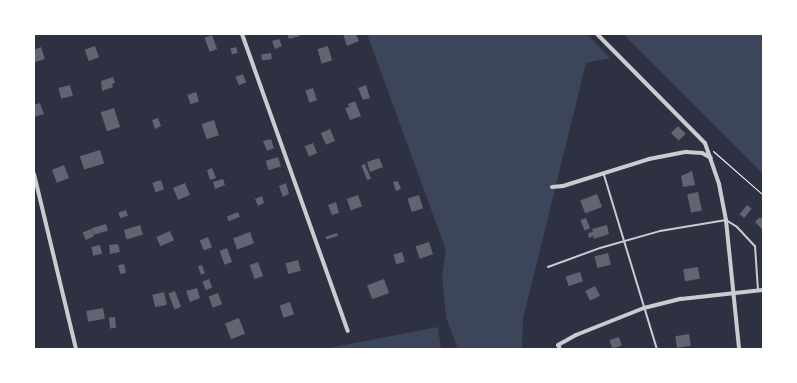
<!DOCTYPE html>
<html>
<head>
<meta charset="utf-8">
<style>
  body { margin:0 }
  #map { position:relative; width:797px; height:383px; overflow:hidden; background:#2d3142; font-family:"Open Sans",sans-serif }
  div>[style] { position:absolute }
  .green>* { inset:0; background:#3c4559 }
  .building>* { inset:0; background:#626471; transform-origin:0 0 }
  .path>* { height:1px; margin:-0.5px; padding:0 0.5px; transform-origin:0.5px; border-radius:0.5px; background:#fff }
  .service>* { height:2px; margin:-1px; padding:0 1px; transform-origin:1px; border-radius:1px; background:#caccd0 }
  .minor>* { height:4px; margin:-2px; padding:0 2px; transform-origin:2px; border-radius:2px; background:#caccd0 }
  span { translate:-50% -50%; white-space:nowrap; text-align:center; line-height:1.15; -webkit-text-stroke:4px #fff; paint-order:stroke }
  .frame { position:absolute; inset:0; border:35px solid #fff; pointer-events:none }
</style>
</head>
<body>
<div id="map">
  <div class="green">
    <div style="clip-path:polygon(367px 34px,587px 34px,610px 58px,586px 63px,523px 319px,522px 349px,458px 349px,446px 318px,442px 276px,446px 250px)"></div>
    <div style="clip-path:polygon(623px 34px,763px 34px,763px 174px)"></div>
    <div style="clip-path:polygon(438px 327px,441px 349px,323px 349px)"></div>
  </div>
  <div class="building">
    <div style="clip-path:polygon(287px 34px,299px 34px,300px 36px,289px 39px)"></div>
    <div style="clip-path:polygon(343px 34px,356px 34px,359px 41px,347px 46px)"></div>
    <div style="left:212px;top:35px;width:15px;height:8px;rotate:70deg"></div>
    <div style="clip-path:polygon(279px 39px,282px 46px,275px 49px,272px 41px)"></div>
    <div style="left:95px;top:46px;width:12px;height:11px;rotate:70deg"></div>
    <div style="left:328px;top:46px;width:15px;height:11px;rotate:74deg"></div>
    <div style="clip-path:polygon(41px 47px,45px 59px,35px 62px,34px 50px)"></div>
    <div style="left:236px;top:47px;width:6px;height:6px;rotate:72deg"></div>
    <div style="left:271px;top:53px;width:6px;height:10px;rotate:81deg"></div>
    <div style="left:243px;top:74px;width:9px;height:8px;rotate:69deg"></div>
    <div style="clip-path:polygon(113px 77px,115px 83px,112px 84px,113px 87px,102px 91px,101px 81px)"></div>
    <div style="left:70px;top:85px;width:11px;height:12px;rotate:75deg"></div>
    <div style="clip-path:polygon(366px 85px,370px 98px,363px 100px,358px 88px)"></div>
    <div style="left:313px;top:88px;width:13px;height:8px;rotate:72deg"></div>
    <div style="left:196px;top:92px;width:10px;height:9px;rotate:73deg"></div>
    <div style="clip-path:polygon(355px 101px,361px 116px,350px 120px,345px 108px,349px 107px,348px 104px)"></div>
    <div style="clip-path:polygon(40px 103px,44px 114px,34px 117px,34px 105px)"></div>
    <div style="left:114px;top:108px;width:20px;height:14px;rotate:72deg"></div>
    <div style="clip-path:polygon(158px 118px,161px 126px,155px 129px,152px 120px)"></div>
    <div style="left:214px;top:120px;width:16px;height:13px;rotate:72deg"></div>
    <div style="left:678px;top:126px;width:11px;height:10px;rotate:45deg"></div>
    <div style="left:330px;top:129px;width:13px;height:10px;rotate:67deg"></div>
    <div style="clip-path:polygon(271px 139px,274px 148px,267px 151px,263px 141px)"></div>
    <div style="left:313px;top:143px;width:11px;height:9px;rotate:68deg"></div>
    <div style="left:100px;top:150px;width:14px;height:21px;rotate:73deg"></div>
    <div style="left:278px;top:157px;width:10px;height:13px;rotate:73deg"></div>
    <div style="clip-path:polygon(379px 158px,383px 167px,370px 172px,367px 162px)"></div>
    <div style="left:365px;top:164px;width:16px;height:4px;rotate:68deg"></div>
    <div style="left:64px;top:165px;width:14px;height:13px;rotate:69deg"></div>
    <div style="clip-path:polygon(212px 168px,216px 178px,210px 180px,207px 170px)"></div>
    <div style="clip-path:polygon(692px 171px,695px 185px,683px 187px,681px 176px)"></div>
    <div style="clip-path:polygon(223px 179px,225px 185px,215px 189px,213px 182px)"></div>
    <div style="left:161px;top:180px;width:10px;height:9px;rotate:73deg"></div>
    <div style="clip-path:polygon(398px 181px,401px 189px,396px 191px,393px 182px)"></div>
    <div style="left:185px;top:183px;width:13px;height:13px;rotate:67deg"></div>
    <div style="clip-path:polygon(286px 183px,289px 194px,283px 197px,279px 186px)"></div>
    <div style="left:698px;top:192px;width:19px;height:11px;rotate:78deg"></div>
    <div style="left:597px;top:194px;width:14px;height:18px;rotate:69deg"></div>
    <div style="left:358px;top:195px;width:12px;height:12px;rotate:70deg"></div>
    <div style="left:419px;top:195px;width:14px;height:12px;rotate:73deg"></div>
    <div style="clip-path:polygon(262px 196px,264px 203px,258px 206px,255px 199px)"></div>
    <div style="clip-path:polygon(336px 202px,339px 213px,332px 215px,328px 205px)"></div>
    <div style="left:747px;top:205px;width:6px;height:12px;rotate:39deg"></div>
    <div style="left:126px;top:210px;width:6px;height:8px;rotate:72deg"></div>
    <div style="left:238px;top:212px;width:5px;height:12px;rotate:68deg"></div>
    <div style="clip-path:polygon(760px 217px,763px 220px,763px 230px,755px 222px)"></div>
    <div style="left:586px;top:218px;width:11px;height:6px;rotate:68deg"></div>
    <div style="left:106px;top:224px;width:7px;height:15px;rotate:74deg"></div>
    <div style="left:140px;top:225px;width:10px;height:17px;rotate:73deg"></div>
    <div style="clip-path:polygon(607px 225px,609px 234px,594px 239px,593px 236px,589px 238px,588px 233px,593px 232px,592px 229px)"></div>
    <div style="left:91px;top:229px;width:8px;height:9px;rotate:67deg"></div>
    <div style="left:170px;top:231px;width:10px;height:15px;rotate:66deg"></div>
    <div style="left:250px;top:232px;width:12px;height:18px;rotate:70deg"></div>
    <div style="left:337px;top:233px;width:3px;height:12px;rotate:72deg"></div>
    <div style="left:208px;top:237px;width:11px;height:9px;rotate:68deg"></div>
    <div style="left:429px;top:242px;width:13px;height:14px;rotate:72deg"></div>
    <div style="clip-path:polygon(118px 244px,120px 252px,110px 254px,109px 245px)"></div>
    <div style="left:100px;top:245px;width:9px;height:9px;rotate:77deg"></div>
    <div style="left:227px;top:248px;width:15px;height:8px;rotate:70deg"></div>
    <div style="left:402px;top:252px;width:10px;height:9px;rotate:73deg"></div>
    <div style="left:608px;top:253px;width:12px;height:14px;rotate:76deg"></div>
    <div style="left:298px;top:260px;width:11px;height:13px;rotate:75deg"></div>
    <div style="left:258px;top:262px;width:15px;height:9px;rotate:70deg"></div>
    <div style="left:124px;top:264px;width:9px;height:6px;rotate:77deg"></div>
    <div style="clip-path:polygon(202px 265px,205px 273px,201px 275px,198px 266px)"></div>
    <div style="left:698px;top:267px;width:12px;height:15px;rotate:81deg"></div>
    <div style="left:580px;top:272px;width:10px;height:15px;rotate:73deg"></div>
    <div style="left:209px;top:279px;width:9px;height:7px;rotate:69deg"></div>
    <div style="left:384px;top:279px;width:15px;height:18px;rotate:70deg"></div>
    <div style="left:595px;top:286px;width:11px;height:11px;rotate:63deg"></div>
    <div style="clip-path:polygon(197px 288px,200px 298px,190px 302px,186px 291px)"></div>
    <div style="left:175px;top:291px;width:17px;height:7px;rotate:69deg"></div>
    <div style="left:164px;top:292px;width:13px;height:12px;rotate:77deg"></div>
    <div style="left:218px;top:293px;width:12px;height:10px;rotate:70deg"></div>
    <div style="left:290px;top:302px;width:13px;height:11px;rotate:72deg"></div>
    <div style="left:103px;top:308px;width:11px;height:17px;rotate:80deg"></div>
    <div style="left:115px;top:317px;width:11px;height:6px;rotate:85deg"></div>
    <div style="left:239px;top:318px;width:17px;height:15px;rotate:69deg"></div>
    <div style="left:689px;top:334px;width:12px;height:14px;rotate:81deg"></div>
    <div style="left:619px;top:337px;width:9px;height:10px;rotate:72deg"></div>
  </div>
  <div class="path">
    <div style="left:713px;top:151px;width:67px;rotate:41.3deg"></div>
  </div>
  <div class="service">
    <div style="left:604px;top:175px;width:182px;rotate:73.1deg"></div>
    <div style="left:548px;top:267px;width:55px;rotate:-20.1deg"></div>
    <div style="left:600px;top:248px;width:62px;rotate:-15.8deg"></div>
    <div style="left:660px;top:231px;width:67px;rotate:-9.5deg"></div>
    <div style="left:726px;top:220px;width:13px;rotate:32deg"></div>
    <div style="left:737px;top:227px;width:26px;rotate:47deg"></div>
    <div style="left:755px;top:246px;width:44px;rotate:86.1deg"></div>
  </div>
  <div class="minor">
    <div style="left:242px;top:34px;width:315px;rotate:70.4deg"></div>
    <div style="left:597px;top:34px;width:153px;rotate:45.3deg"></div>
    <div style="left:705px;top:143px;width:43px;rotate:71.1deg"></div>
    <div style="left:719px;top:184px;width:37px;rotate:79deg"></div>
    <div style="left:726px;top:220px;width:130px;rotate:84.2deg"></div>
    <div style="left:34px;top:174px;width:180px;rotate:76.5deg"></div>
    <div style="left:552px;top:187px;width:11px;rotate:-5deg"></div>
    <div style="left:563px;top:186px;width:90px;rotate:-17.4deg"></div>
    <div style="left:649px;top:159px;width:38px;rotate:-11deg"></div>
    <div style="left:686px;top:152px;width:16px;rotate:4deg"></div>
    <div style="left:702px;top:153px;width:10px;rotate:29deg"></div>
    <div style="left:560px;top:349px;width:4px;rotate:-117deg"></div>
    <div style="left:558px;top:345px;width:21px;rotate:-29deg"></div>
    <div style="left:576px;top:335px;width:73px;rotate:-21.7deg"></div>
    <div style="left:644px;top:308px;width:38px;rotate:-14deg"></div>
    <div style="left:681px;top:299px;width:82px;rotate:-6.3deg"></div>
  </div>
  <div class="frame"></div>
</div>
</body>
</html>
